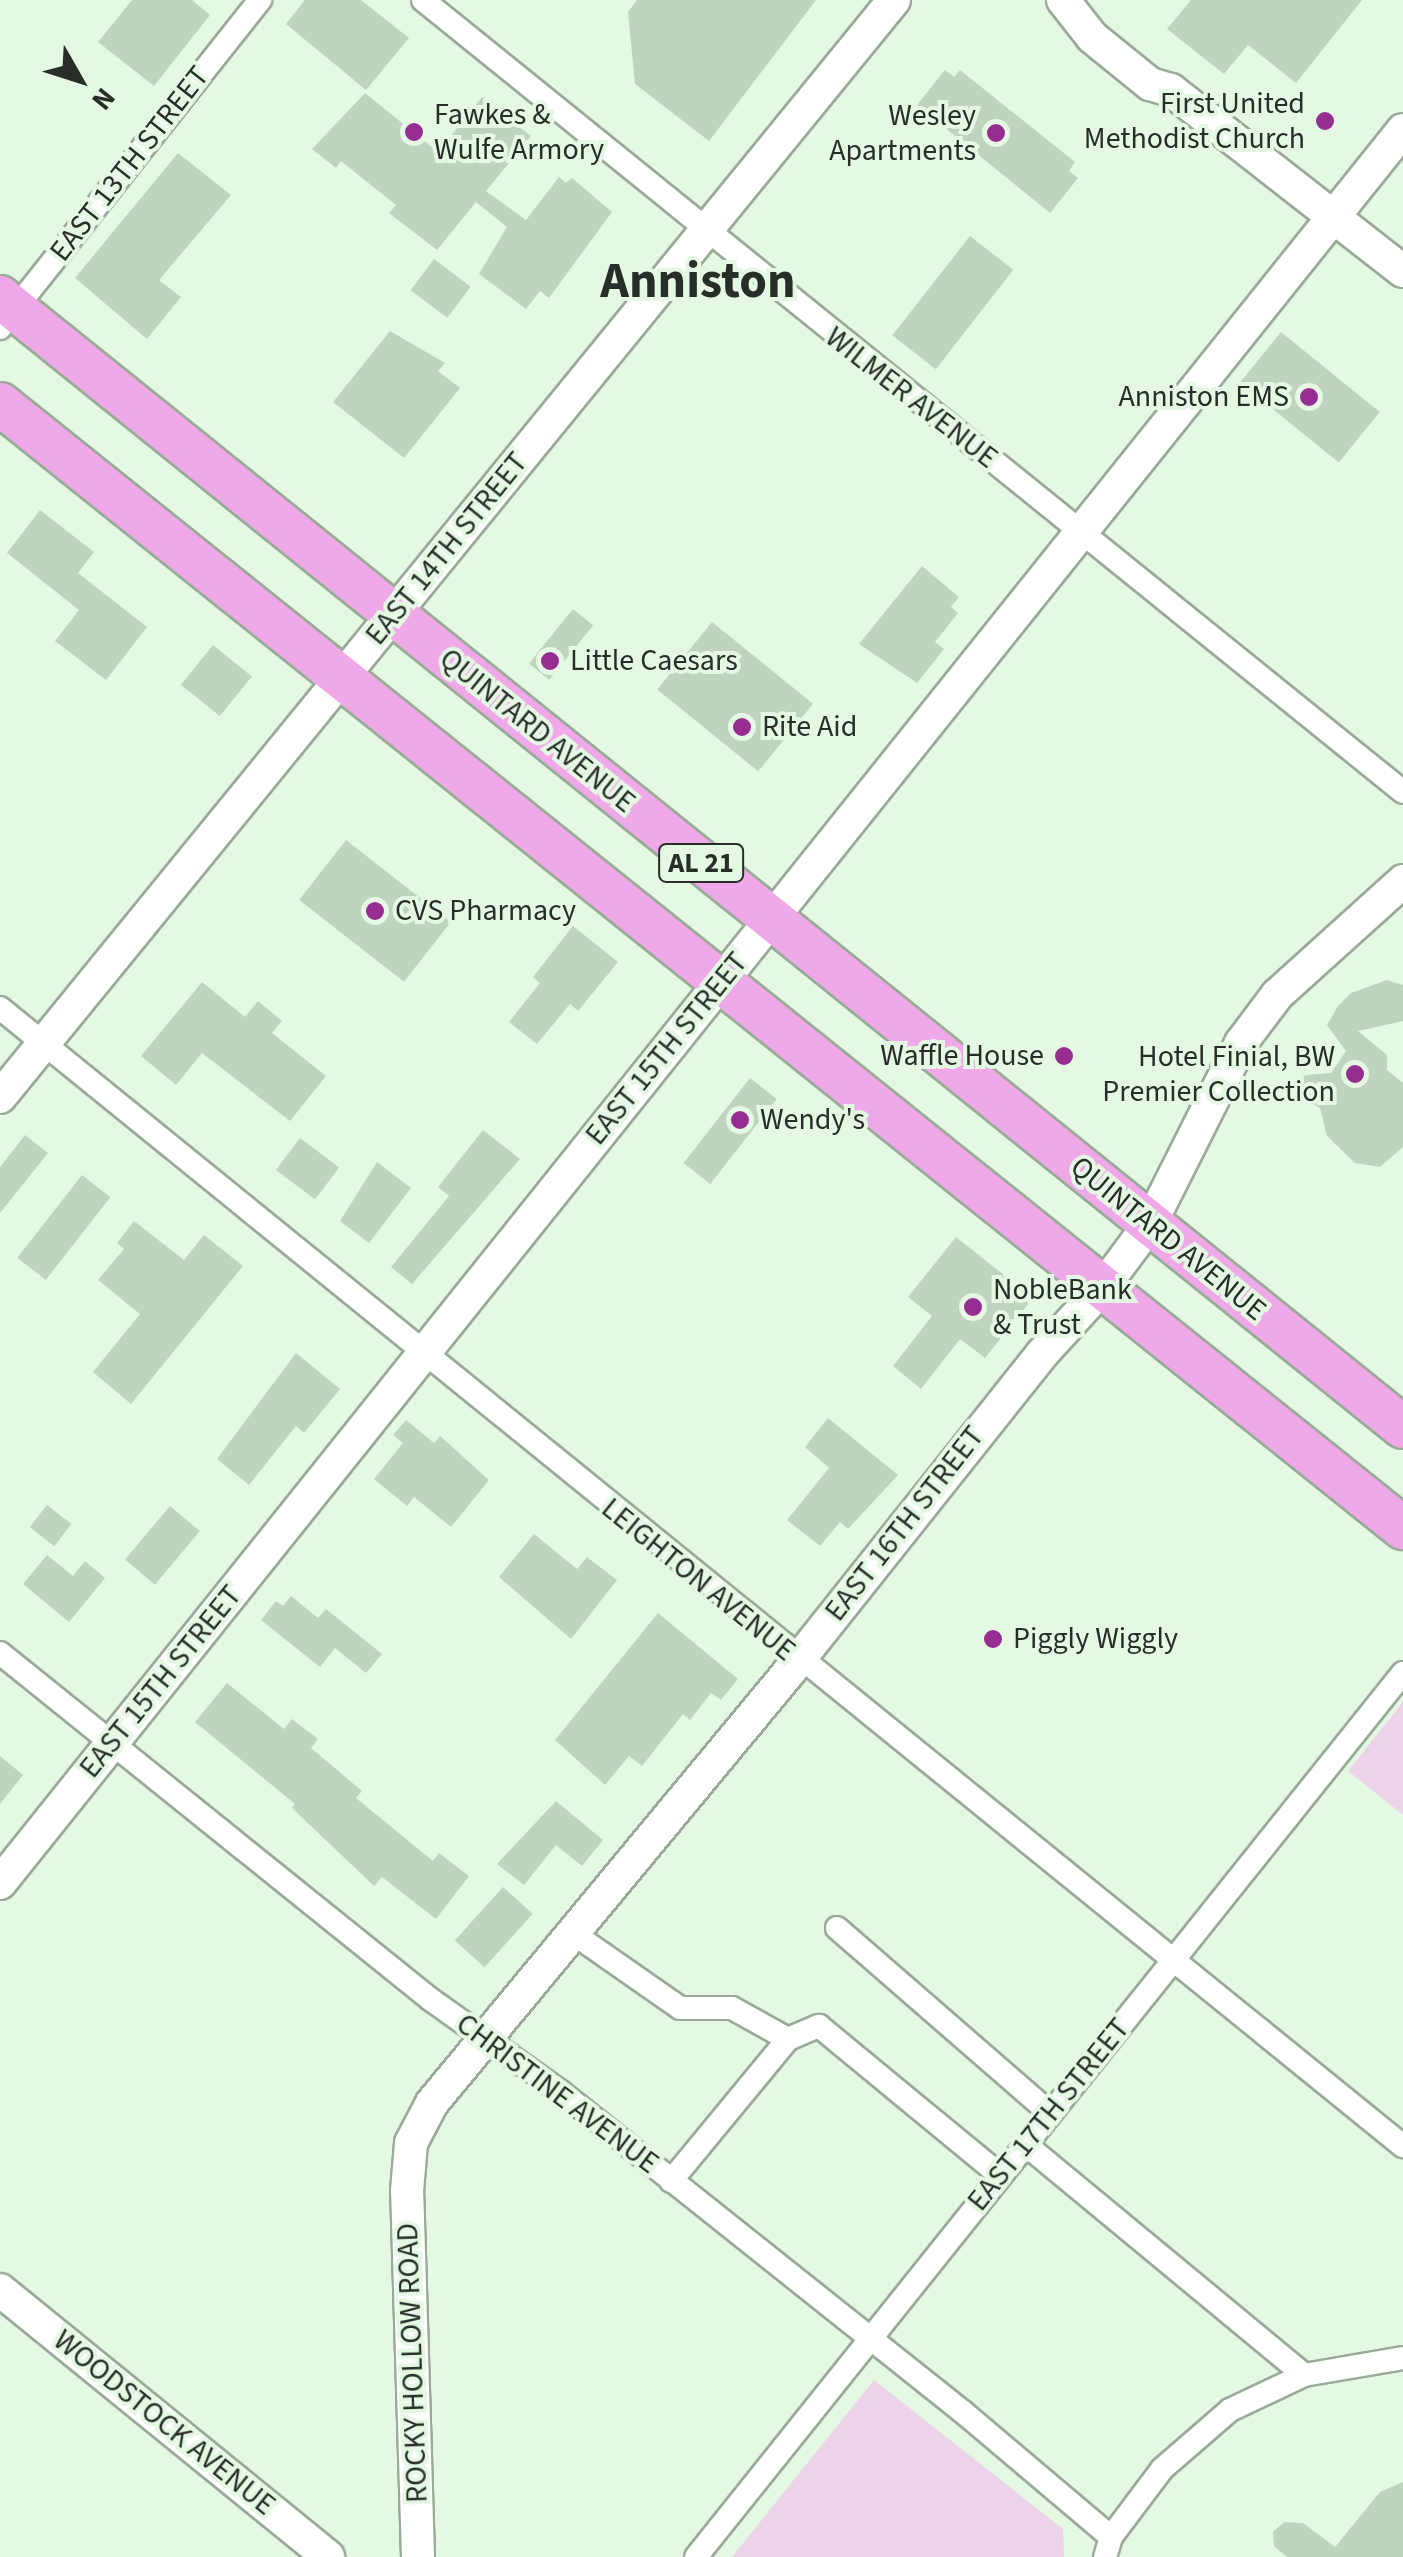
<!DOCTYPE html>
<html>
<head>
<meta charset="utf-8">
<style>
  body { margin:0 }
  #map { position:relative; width:1403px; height:2557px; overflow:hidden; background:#e5f8e3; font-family:"Source Sans 3",sans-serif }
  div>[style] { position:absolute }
  .green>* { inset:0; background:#ecd3e9 }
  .building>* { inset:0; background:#c0d3bf; transform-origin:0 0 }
  .roads { filter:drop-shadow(2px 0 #99ab98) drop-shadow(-2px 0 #99ab98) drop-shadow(0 2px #99ab98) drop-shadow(0 -2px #99ab98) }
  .street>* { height:22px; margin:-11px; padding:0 11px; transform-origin:11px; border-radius:11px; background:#fff }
  .secondary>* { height:32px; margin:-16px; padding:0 16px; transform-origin:16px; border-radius:16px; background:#fff }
  .highway>* { height:42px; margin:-21px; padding:0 21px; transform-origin:21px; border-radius:21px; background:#f0a9e8 }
  .dots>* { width:28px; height:28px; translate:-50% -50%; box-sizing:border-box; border:5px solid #e5f8e3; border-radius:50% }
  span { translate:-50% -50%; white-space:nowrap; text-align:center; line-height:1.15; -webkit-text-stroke:8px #e5f8e3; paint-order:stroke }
  .shield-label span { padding:2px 8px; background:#e5f8e3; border:2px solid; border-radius:8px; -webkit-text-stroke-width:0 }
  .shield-label { font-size:28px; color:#272e27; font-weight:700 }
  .poi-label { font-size:30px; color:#272e27 }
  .right { translate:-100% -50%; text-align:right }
  .left { translate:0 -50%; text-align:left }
  .street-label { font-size:30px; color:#272e27 }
  .town-label { font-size:50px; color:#272e27; font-weight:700 }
  .north { position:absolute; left:30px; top:30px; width:100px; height:100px; -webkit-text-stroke:8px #e5f8e3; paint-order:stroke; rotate:129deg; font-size:28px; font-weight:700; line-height:40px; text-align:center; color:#272e27 }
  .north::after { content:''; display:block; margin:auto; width:35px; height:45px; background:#272e27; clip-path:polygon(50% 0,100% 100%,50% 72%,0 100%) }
</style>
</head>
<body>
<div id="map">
  <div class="green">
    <div style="clip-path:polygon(1403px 1702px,1403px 1815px,1348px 1771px)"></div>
    <div style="clip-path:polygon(874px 2380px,1063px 2529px,1064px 2557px,732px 2557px)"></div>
  </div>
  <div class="building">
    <div style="clip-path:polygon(132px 0,192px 0,210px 15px,154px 86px,98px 42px)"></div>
    <div style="clip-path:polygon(305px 0,361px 0,409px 38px,366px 90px,286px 24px)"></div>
    <div style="clip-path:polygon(637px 0,816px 0,709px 141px,635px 84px,628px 12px)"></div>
    <div style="clip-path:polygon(1191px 0,1362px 0,1296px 83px,1248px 45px,1224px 74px,1167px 29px)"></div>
    <div style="clip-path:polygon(945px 70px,954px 77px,960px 70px,1075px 162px,1069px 171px,1078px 178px,1050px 213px,917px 105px)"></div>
    <div style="clip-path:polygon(365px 93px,438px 152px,482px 97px,531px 136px,486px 191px,526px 220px,559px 177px,566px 183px,572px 178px,612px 212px,549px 298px,540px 291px,526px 309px,479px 274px,507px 227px,476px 202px,437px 250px,389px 213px,396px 205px,341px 161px,336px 168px,312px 149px)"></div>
    <div style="clip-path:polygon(178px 153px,231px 195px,159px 280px,181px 297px,147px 339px,75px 278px)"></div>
    <div style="left:970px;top:236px;width:55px;height:126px;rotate:38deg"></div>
    <div style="left:434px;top:259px;width:46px;height:39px;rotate:37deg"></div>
    <div style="clip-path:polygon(390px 331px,445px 363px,438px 371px,460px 388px,404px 458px,333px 402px)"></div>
    <div style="left:1281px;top:332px;width:127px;height:65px;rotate:39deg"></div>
    <div style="clip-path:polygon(40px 510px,94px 552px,78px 573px,147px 627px,106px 680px,55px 641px,79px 610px,7px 553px)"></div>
    <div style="clip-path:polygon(922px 566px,959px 597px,951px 607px,958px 613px,935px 642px,944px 649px,917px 683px,859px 644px)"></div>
    <div style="left:573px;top:609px;width:26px;height:70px;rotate:39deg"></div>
    <div style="left:712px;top:622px;width:130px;height:87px;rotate:39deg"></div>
    <div style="left:213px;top:645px;width:50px;height:51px;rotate:39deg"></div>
    <div style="left:346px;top:840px;width:133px;height:76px;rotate:38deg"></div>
    <div style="clip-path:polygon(573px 926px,618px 962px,578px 1011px,570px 1004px,537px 1044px,509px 1022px,540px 983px,533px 977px)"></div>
    <div style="clip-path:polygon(1387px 980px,1403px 985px,1403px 1021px,1358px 1031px,1387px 1055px,1387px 1070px,1403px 1083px,1403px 1147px,1380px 1167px,1355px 1163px,1327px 1136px,1320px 1108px,1301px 1097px,1299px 1086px,1305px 1075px,1331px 1073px,1346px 1051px,1327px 1025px,1338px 1006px,1351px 993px)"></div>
    <div style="clip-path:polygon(202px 982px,245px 1017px,258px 1001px,282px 1021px,272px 1033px,326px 1076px,290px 1121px,202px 1053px,176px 1085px,141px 1056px)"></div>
    <div style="left:750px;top:1078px;width:34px;height:108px;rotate:38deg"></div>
    <div style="clip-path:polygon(483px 1130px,520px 1159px,412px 1284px,391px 1267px,449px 1196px,438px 1187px)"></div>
    <div style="clip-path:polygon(25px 1135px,48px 1153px,0 1213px,0 1167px)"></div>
    <div style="left:300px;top:1138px;width:49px;height:40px;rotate:37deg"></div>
    <div style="clip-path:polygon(377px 1162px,411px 1188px,369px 1243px,340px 1221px)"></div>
    <div style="left:82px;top:1175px;width:36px;height:105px;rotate:38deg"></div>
    <div style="clip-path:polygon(134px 1221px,184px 1260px,204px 1235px,243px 1266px,131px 1404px,93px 1372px,140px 1314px,98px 1280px,124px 1249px,117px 1243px)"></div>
    <div style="clip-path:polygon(956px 1237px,1033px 1298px,985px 1358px,960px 1339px,921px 1389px,893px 1366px,932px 1316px,908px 1297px)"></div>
    <div style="clip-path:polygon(296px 1353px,340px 1389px,304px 1433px,296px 1426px,249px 1485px,217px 1459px)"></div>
    <div style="clip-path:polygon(828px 1418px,898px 1475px,848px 1529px,840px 1522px,820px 1546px,787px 1520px,829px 1468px,805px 1447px)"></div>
    <div style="clip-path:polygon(406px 1420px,434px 1443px,440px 1436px,489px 1480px,451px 1527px,414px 1497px,407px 1506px,374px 1479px,403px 1443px,393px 1435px)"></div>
    <div style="left:47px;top:1505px;width:31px;height:28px;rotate:38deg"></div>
    <div style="left:170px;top:1506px;width:39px;height:70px;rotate:40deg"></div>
    <div style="clip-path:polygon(534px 1534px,577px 1569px,587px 1557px,617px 1580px,571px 1639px,499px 1577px)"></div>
    <div style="clip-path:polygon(47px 1555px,73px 1576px,85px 1561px,105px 1578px,69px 1622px,23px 1584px)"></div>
    <div style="clip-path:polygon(291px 1596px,318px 1618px,326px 1609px,382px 1654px,366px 1673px,335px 1648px,320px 1667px,261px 1620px,276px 1601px,283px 1606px)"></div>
    <div style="clip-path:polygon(658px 1613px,738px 1679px,721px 1700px,711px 1693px,690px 1720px,683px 1714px,642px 1766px,629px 1756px,605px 1785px,555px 1740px)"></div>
    <div style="clip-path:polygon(227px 1683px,284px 1729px,292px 1719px,318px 1739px,311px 1748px,362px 1791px,356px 1798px,433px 1861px,439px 1853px,469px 1876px,436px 1919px,382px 1877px,374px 1886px,292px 1808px,295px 1804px,195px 1722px)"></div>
    <div style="clip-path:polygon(0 1756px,23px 1775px,0 1804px)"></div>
    <div style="clip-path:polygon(556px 1801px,603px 1840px,582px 1866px,556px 1845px,524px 1885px,497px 1864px)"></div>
    <div style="left:503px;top:1887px;width:40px;height:72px;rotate:42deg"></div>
    <div style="clip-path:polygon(1403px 2482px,1403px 2557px,1287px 2557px,1274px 2546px,1273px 2532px,1284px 2522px,1303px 2523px,1335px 2547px,1380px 2492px)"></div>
  </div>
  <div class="roads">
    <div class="street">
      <div style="left:423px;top:0;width:1260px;rotate:38.94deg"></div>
      <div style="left:0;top:328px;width:419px;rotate:-51.6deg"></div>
      <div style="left:0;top:1008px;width:1807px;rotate:39.05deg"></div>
      <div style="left:0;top:1653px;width:552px;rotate:38.82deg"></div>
      <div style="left:430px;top:1999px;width:161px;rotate:35.4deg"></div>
      <div style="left:561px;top:2092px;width:514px;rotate:38.52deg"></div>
      <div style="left:963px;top:2412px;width:194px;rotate:40.2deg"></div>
      <div style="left:837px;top:1928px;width:282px;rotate:41deg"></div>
      <div style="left:574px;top:1934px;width:129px;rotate:34.9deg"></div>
      <div style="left:680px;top:2008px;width:52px"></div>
      <div style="left:732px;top:2008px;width:64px;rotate:29deg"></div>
      <div style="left:1025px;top:2144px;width:362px;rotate:39.6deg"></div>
      <div style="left:671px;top:2181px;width:184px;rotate:-50.5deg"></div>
      <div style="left:788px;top:2039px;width:34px;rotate:-23deg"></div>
      <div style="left:819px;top:2026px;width:234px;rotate:39.5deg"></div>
      <div style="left:696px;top:2557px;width:1132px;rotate:-51.35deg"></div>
      <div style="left:1105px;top:2557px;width:21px;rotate:-73deg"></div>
      <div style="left:1111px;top:2537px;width:85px;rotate:-53.1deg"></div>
      <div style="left:1162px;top:2469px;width:90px;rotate:-40.9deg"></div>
      <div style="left:1230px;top:2410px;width:82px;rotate:-25.3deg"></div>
      <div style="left:1304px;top:2375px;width:100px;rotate:-9.7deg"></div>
    </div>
    <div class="secondary">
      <div style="left:1063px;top:0;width:47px;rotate:51.9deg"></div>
      <div style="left:1092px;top:37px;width:75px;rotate:39deg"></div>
      <div style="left:1150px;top:84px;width:22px;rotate:16deg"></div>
      <div style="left:1171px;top:90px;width:294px;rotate:38deg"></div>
      <div style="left:0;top:1097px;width:1415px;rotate:-50.82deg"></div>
      <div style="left:0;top:1883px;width:2245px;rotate:-51.33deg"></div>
      <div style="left:0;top:2290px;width:423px;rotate:39.1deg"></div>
      <div style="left:418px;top:2557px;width:366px;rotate:-91.7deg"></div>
      <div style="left:407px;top:2191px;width:48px;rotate:-85.2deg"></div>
      <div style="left:411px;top:2143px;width:45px;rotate:-62.3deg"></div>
      <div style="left:432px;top:2103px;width:560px;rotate:-50.36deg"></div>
      <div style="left:789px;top:1672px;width:406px;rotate:-51.5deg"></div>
      <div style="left:1042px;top:1354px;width:91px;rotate:-47.7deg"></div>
      <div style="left:1103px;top:1287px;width:79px;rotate:-53.3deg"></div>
      <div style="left:1150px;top:1224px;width:203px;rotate:-63.3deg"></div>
      <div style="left:1241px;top:1043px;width:60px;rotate:-53.1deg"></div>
      <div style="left:1277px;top:995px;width:170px;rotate:-42.1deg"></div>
    </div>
    <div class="highway">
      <div style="left:0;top:297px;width:1801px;rotate:38.85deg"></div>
      <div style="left:0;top:404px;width:1798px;rotate:38.7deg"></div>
    </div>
  </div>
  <div class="dots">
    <div style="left:1325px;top:121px;background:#962d90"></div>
    <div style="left:414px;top:132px;background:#962d90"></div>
    <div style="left:996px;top:133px;background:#962d90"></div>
    <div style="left:1309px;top:397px;background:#962d90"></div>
    <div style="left:550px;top:661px;background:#962d90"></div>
    <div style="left:742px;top:727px;background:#962d90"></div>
    <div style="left:375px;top:911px;background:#962d90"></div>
    <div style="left:1064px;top:1056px;background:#962d90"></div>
    <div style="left:1355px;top:1074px;background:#962d90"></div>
    <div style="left:740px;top:1120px;background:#962d90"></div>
    <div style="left:973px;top:1307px;background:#962d90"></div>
    <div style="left:993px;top:1639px;background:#962d90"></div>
  </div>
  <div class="shield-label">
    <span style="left:701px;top:863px">AL 21</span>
  </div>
  <div class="poi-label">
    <span class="right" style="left:1305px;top:121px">First United<br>Methodist Church</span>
    <span class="left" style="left:434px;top:132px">Fawkes &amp;<br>Wulfe Armory</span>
    <span class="right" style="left:976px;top:133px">Wesley<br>Apartments</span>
    <span class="right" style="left:1289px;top:397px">Anniston EMS</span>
    <span class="left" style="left:570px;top:661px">Little Caesars</span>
    <span class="left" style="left:762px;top:727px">Rite Aid</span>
    <span class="left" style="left:395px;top:911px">CVS Pharmacy</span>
    <span class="right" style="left:1044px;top:1056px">Waffle House</span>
    <span class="right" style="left:1335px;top:1074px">Hotel Finial, BW<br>Premier Collection</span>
    <span class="left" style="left:760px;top:1120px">Wendy's</span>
    <span class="left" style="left:993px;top:1307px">NobleBank<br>&amp; Trust</span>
    <span class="left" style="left:1013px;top:1639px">Piggly Wiggly</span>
  </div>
  <div class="street-label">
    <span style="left:130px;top:164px;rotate:-52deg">EAST 13TH STREET</span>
    <span style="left:911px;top:398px;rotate:38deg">WILMER AVENUE</span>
    <span style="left:447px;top:549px;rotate:-51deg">EAST 14TH STREET</span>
    <span style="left:537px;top:731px;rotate:39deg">QUINTARD AVENUE</span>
    <span style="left:667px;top:1049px;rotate:-51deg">EAST 15TH STREET</span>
    <span style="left:1168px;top:1239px;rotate:39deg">QUINTARD AVENUE</span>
    <span style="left:905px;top:1524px;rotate:-52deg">EAST 16TH STREET</span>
    <span style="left:698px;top:1580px;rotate:39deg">LEIGHTON AVENUE</span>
    <span style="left:161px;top:1682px;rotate:-51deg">EAST 15TH STREET</span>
    <span style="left:557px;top:2094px;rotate:37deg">CHRISTINE AVENUE</span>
    <span style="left:1049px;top:2115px;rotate:-51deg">EAST 17TH STREET</span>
    <span style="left:413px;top:2363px;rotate:-92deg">ROCKY HOLLOW ROAD</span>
    <span style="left:164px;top:2423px;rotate:39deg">WOODSTOCK AVENUE</span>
  </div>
  <div class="town-label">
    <span style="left:698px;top:282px">Anniston</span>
  </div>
  <div class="north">N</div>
</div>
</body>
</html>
